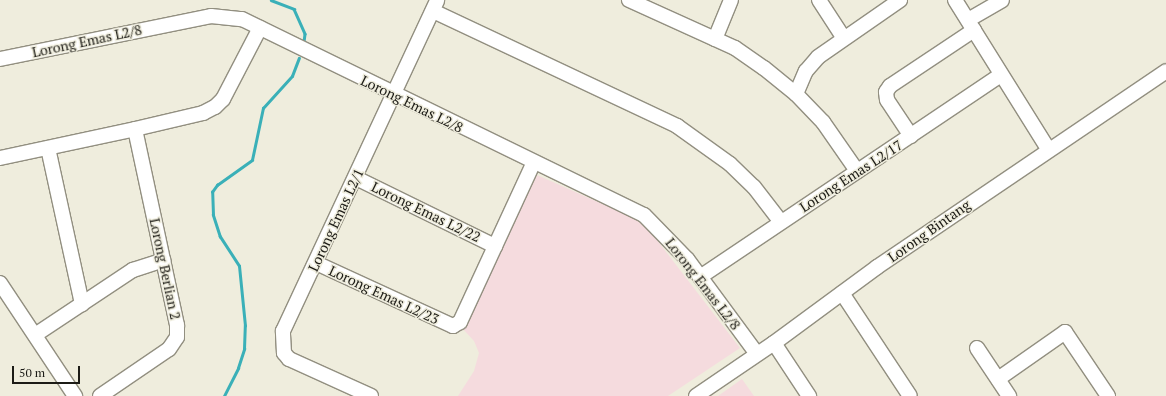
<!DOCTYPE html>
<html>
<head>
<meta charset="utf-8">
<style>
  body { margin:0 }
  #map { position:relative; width:1166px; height:396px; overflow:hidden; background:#efeddd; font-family:"PT Serif",serif }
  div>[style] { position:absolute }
  .education>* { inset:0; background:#f5dbde }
  .stream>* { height:2.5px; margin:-1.25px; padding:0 1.25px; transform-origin:1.25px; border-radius:1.25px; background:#3ab0b8 }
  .roads { filter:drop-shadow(1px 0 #928f80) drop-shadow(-1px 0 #928f80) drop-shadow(0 1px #928f80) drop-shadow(0 -1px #928f80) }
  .minor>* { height:14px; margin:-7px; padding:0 7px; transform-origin:7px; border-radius:7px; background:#fff }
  span { translate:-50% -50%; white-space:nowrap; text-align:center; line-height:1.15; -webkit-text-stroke:3px #efeddd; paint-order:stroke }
  .street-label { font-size:14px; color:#1c1b16 }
  .scale { position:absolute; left:12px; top:366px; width:68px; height:18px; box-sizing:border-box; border:2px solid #1c1b16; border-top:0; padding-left:5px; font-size:12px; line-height:14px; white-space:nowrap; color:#1c1b16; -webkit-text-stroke:3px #efeddd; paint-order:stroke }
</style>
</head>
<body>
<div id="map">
  <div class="education">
    <div style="clip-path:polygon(537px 175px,634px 218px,650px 231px,740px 348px,668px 396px,458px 396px,474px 371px,479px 353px,474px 341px,463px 329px)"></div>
    <div style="clip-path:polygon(742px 379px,754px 396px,718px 396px)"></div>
  </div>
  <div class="stream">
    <div style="left:271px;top:0;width:25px;rotate:21deg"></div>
    <div style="left:294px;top:9px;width:27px;rotate:66deg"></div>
    <div style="left:305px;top:34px;width:8px;rotate:97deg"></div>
    <div style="left:224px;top:396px;width:31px;rotate:-63deg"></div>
    <div style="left:238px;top:368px;width:20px;rotate:-72deg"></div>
    <div style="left:244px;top:349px;width:23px;rotate:-88deg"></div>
    <div style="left:245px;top:326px;width:60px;rotate:-95.7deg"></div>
    <div style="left:239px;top:266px;width:35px;rotate:-123deg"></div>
    <div style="left:220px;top:237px;width:23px;rotate:-108deg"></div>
    <div style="left:213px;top:215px;width:23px;rotate:-92deg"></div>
    <div style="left:212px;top:192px;width:9px;rotate:-54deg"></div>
    <div style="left:217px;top:185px;width:43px;rotate:-35.5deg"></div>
    <div style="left:252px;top:160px;width:53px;rotate:-78.1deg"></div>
    <div style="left:263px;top:108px;width:43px;rotate:-47.8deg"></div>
    <div style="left:292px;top:76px;width:19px;rotate:-69deg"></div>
  </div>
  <div class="roads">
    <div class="minor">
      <div style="left:629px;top:0;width:116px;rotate:24.4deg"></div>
      <div style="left:735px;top:48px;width:35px;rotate:35deg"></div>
      <div style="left:764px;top:68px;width:41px;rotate:39.1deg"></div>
      <div style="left:796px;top:94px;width:39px;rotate:46deg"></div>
      <div style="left:823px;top:122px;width:60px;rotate:55.2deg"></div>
      <div style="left:819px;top:0;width:44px;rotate:57deg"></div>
      <div style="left:955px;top:0;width:176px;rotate:58deg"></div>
      <div style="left:433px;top:11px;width:270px;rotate:25.2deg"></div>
      <div style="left:677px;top:126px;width:65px;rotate:35.6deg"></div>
      <div style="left:730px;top:164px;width:33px;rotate:44deg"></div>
      <div style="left:754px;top:187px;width:44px;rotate:52.4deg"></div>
      <div style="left:968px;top:20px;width:39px;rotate:-30deg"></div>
      <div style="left:715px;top:39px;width:42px;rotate:-67.7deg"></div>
      <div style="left:0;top:59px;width:215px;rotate:-11.5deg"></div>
      <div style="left:211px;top:16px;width:31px;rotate:6deg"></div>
      <div style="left:242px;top:19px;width:447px;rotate:26deg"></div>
      <div style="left:644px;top:215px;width:62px;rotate:45.7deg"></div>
      <div style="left:687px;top:259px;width:118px;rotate:53.6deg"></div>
      <div style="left:796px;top:94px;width:25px;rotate:-67deg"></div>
      <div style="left:806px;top:71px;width:18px;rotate:-49deg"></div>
      <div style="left:818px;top:57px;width:100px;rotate:-34.8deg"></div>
      <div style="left:911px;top:136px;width:43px;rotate:-123.7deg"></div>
      <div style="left:887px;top:100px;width:8px;rotate:-97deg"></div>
      <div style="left:886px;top:92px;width:7px;rotate:-56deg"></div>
      <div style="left:890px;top:86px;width:101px;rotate:-33.7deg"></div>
      <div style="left:48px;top:148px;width:160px;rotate:77.7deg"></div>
      <div style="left:0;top:158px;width:138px;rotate:-12.1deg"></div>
      <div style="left:135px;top:129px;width:70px;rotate:-13.2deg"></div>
      <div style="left:203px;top:113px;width:13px;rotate:-27deg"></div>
      <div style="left:215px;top:107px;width:11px;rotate:-45deg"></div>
      <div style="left:223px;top:99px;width:80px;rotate:-62.5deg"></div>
      <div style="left:356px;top:178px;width:155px;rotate:26.1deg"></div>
      <div style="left:316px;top:263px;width:151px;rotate:24.7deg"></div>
      <div style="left:453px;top:326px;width:8px;rotate:-30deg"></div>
      <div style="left:460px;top:322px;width:176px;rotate:-65.2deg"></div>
      <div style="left:700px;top:277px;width:362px;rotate:-33.9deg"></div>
      <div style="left:0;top:283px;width:136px;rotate:56.4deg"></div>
      <div style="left:842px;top:293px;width:123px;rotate:56.6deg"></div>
      <div style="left:35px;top:335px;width:118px;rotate:-33.6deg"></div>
      <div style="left:133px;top:270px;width:32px;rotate:-18deg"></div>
      <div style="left:774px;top:343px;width:64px;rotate:56.6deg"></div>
      <div style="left:977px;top:348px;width:58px;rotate:56.3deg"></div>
      <div style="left:998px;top:379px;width:82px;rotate:-35deg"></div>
      <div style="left:1065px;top:332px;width:77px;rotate:56.1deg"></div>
      <div style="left:100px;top:396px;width:83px;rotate:-34.3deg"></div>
      <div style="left:169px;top:349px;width:14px;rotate:-56deg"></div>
      <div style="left:177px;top:337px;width:12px;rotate:-90deg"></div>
      <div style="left:177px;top:325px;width:200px;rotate:-102.1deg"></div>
      <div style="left:371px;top:396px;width:90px;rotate:-155.7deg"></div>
      <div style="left:289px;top:359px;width:8px;rotate:-130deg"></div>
      <div style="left:284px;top:353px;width:22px;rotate:-93deg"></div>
      <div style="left:283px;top:331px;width:365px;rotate:-65deg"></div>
      <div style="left:696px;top:396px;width:94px;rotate:-34.2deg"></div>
      <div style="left:774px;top:343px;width:128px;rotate:-36.4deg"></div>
      <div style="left:877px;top:267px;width:349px;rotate:-34.1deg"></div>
    </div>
  </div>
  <div class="street-label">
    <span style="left:87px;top:41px;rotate:-12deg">Lorong Emas L2/8</span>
    <span style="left:412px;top:104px;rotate:26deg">Lorong Emas L2/8</span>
    <span style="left:851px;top:176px;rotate:-33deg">Lorong Emas L2/17</span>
    <span style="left:426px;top:212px;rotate:26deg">Lorong Emas L2/22</span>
    <span style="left:336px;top:220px;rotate:-65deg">Lorong Emas L2/1</span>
    <span style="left:929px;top:231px;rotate:-35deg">Lorong Bintang</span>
    <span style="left:165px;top:269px;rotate:78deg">Lorong Berlian 2</span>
    <span style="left:703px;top:284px;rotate:52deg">Lorong Emas L2/8</span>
    <span style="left:384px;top:295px;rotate:25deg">Lorong Emas L2/23</span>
  </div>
  <div class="scale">50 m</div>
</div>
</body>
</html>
